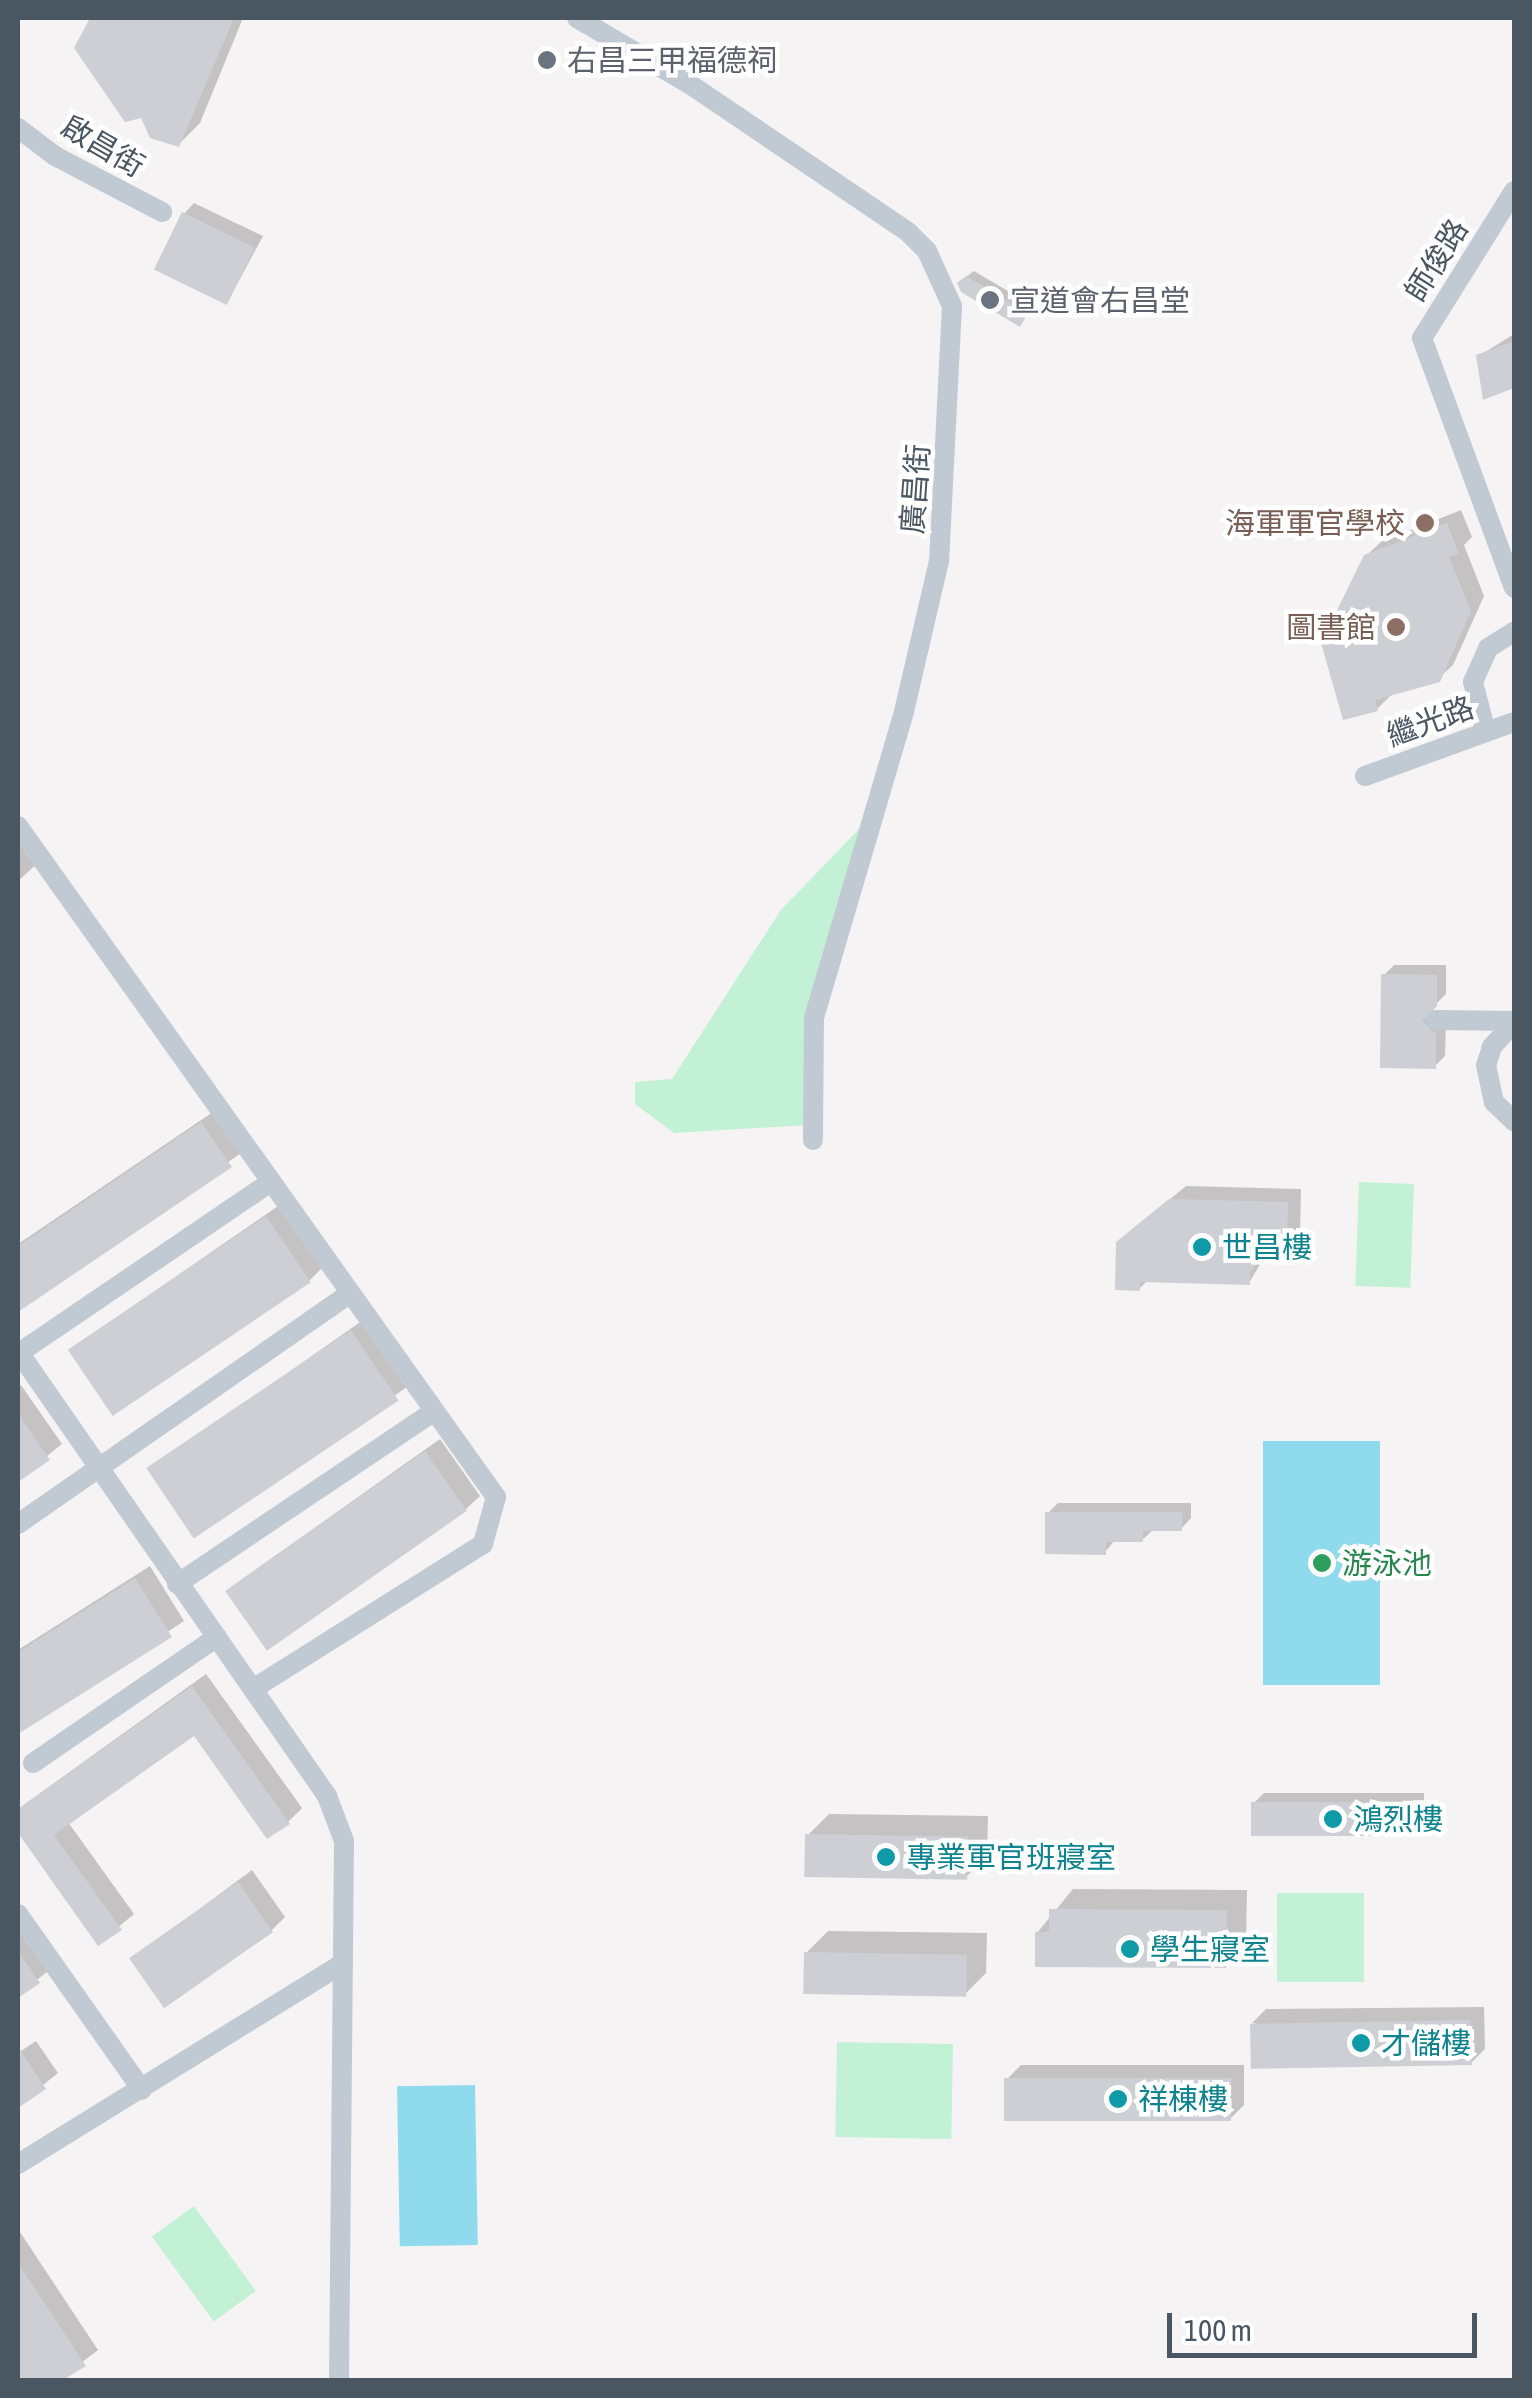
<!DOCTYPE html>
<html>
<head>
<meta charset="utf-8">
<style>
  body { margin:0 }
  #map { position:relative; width:1532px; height:2398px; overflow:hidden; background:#f5f3f3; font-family:"Asap Condensed","Noto Sans TC",sans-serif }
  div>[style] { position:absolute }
  .green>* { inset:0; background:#c3f1d5; transform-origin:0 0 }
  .water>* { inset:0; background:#90daee; transform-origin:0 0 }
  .shadow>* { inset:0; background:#0003; transform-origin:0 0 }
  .building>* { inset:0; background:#cdcfd5; transform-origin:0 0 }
  .street>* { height:20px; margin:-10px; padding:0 10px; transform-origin:10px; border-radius:10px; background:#c1cad2 }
  .dots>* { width:28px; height:28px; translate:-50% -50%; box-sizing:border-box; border:5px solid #fff; border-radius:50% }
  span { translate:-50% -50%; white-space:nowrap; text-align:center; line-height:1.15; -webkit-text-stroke:9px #fff; paint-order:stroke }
  .worship-label { font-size:30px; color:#5b616d }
  .left { translate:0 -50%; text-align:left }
  .street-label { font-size:30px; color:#4a5661 }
  .education-label { font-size:30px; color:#785e54 }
  .right { translate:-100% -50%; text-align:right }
  .culture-label { font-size:30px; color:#0d838f }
  .leisure-label { font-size:30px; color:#27864d }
  .frame { position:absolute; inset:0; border:20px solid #4a5661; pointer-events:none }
  .scale { position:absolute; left:1167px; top:2313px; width:310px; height:45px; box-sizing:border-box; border:5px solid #4a5661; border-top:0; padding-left:12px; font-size:30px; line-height:35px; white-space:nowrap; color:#4a5661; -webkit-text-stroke:8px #fff; paint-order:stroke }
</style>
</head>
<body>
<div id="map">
  <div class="green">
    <div style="clip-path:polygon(863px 825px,808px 1017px,807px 1125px,674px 1133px,635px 1104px,635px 1082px,672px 1079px,781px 910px)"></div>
    <div style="left:1359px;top:1182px;width:55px;height:104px;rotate:2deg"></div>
    <div style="left:1277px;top:1893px;width:87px;height:89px"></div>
    <div style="left:837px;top:2042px;width:116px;height:95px;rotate:1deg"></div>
    <div style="left:194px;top:2206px;width:105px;height:52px;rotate:54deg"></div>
  </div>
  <div class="water">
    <div style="left:1263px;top:1441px;width:117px;height:244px"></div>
    <div style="left:475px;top:2085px;width:160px;height:78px;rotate:89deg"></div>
  </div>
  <div class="shadow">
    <div style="clip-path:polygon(93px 18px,243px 18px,200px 123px,179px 144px,77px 47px)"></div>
    <div style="clip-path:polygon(194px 203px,263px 236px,228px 301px,184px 214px)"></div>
    <div style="clip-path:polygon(974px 271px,1033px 306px,1019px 324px,966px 277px)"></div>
    <div style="clip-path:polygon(1514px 334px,1514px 386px,1485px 396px,1479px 356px)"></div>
    <div style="clip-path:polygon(1461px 510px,1472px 537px,1464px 545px,1484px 596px,1453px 665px,1438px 679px,1391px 695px,1377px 709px,1324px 643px,1366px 556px,1381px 542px)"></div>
    <div style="clip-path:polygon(18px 832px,39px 862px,18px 881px)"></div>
    <div style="clip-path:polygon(1394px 965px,1446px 965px,1446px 994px,1431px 1009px,1446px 1023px,1445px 1056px,1435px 1066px,1384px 975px)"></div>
    <div style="clip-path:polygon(216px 1110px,244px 1151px,20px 1307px,18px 1244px)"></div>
    <div style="clip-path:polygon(1186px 1186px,1301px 1189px,1300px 1235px,1286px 1249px,1269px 1249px,1249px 1283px,1148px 1280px,1139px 1289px,1134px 1229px)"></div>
    <div style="clip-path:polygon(281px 1204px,323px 1267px,309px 1281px,71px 1349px)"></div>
    <div style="left:366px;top:1318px;width:80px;height:263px;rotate:55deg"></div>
    <div style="clip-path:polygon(21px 1385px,62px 1444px,18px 1479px,18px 1387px)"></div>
    <div style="clip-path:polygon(440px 1439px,480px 1496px,466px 1509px,227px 1590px)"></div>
    <div style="clip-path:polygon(1058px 1503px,1191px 1503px,1191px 1518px,1181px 1529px,1154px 1529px,1142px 1540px,1115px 1540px,1105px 1552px,1048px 1513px)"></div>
    <div style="clip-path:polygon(150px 1566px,184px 1621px,18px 1731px,18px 1650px)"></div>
    <div style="clip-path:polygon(206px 1674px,302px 1808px,288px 1822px,194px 1732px,68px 1822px,134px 1914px,99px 1943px,18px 1829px,18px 1809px)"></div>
    <div style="clip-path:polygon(1264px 1793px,1424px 1793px,1424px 1823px,1413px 1834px,1254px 1803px)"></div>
    <div style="clip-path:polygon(829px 1814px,988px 1816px,987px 1856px,966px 1877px,808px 1835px)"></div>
    <div style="clip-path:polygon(252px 1870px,285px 1917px,272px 1930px,132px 1959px)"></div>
    <div style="clip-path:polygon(1073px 1889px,1247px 1890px,1246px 1945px,1225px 1966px,1037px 1933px)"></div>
    <div style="clip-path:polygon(18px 1917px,52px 1968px,19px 1994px,18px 1993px)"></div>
    <div style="clip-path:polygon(828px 1931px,987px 1933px,986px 1973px,965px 1994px,806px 1953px)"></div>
    <div style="clip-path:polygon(1484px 2007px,1485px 2049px,1471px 2063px,1252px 2023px,1266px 2009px)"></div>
    <div style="clip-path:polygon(36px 2041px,58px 2073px,18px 2105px,18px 2053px)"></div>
    <div style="clip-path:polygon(1021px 2065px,1244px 2065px,1244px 2105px,1230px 2119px,1007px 2079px)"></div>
    <div style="clip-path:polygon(18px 2229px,98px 2350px,59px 2380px,18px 2380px)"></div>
  </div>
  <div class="building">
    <div style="clip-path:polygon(90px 18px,234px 18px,179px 147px,150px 138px,141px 118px,125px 122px,74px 48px)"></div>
    <div style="left:182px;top:212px;width:81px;height:64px;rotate:26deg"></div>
    <div style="clip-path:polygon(966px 276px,1028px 313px,1020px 327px,961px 292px,957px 283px)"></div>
    <div style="clip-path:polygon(1514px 341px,1514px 388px,1483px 400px,1476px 355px)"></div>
    <div style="clip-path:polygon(1447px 523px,1459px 554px,1449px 557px,1471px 611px,1440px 682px,1375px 700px,1378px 711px,1343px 720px,1321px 643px,1364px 555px)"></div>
    <div style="clip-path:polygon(1381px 974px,1437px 975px,1437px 1006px,1422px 1021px,1436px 1034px,1436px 1069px,1380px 1068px)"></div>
    <div style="clip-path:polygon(201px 1122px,232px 1167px,18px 1312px,18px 1246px)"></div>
    <div style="clip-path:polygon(1169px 1199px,1288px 1202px,1287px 1252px,1268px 1252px,1250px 1272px,1250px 1285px,1140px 1282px,1140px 1291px,1115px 1290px,1116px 1242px)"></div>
    <div style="left:266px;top:1216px;width:80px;height:239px;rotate:56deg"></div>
    <div style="left:351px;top:1330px;width:85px;height:247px;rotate:56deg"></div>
    <div style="clip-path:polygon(18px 1413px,50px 1460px,18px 1482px)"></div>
    <div style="left:425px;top:1451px;width:73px;height:244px;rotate:55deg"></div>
    <div style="clip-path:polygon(1045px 1512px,1182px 1512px,1182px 1531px,1143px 1531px,1143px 1542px,1106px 1542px,1106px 1555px,1045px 1554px)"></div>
    <div style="clip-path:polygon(135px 1578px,172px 1637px,18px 1734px,18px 1652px)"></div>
    <div style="clip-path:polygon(192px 1686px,290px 1824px,267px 1839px,194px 1736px,54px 1835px,122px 1930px,98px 1946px,18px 1833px,18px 1809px)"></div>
    <div style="left:1251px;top:1802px;width:163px;height:34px"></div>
    <div style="left:805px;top:1834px;width:163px;height:43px;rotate:1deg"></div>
    <div style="left:238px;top:1882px;width:61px;height:133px;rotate:55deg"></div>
    <div style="clip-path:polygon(1049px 1909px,1227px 1910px,1226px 1968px,1035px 1967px,1035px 1932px,1049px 1932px)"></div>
    <div style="clip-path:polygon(18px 1951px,40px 1983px,18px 1998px)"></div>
    <div style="left:804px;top:1952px;width:163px;height:42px;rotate:1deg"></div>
    <div style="left:1471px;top:2020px;width:45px;height:221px;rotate:89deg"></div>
    <div style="clip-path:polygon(18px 2047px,46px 2089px,18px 2108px)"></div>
    <div style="left:1004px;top:2078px;width:227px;height:43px"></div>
    <div style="clip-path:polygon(18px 2263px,86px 2366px,63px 2380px,18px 2380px)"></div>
  </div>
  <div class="street">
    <div style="left:577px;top:18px;width:132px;rotate:30.4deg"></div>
    <div style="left:691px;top:85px;width:262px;rotate:34.1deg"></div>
    <div style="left:908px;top:232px;width:27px;rotate:45deg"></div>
    <div style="left:927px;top:251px;width:60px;rotate:65.6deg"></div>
    <div style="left:952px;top:306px;width:255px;rotate:92.9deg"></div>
    <div style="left:939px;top:561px;width:155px;rotate:103.1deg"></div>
    <div style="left:904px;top:712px;width:319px;rotate:106.4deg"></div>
    <div style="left:814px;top:1018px;width:122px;rotate:90.5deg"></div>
    <div style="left:18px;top:128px;width:46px;rotate:37.1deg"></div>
    <div style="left:55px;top:156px;width:121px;rotate:27.6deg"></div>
    <div style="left:1514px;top:191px;width:173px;rotate:122deg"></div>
    <div style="left:1422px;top:338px;width:266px;rotate:69.8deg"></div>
    <div style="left:1486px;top:732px;width:52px;rotate:-104.6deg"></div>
    <div style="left:1473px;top:682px;width:37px;rotate:-66deg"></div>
    <div style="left:1488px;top:648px;width:31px;rotate:-32deg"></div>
    <div style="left:1365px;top:776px;width:158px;rotate:-19.9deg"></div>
    <div style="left:18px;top:826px;width:824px;rotate:54.54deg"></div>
    <div style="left:496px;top:1497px;width:49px;rotate:105.5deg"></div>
    <div style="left:483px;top:1544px;width:272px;rotate:147.8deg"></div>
    <div style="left:1436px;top:1020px;width:78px;rotate:0.7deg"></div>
    <div style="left:1514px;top:1023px;width:33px;rotate:133deg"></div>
    <div style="left:1492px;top:1047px;width:19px;rotate:108deg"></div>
    <div style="left:1486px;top:1065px;width:38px;rotate:78deg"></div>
    <div style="left:1494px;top:1102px;width:28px;rotate:44deg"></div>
    <div style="left:18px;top:1351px;width:542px;rotate:55.22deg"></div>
    <div style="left:327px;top:1796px;width:48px;rotate:69.3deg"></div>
    <div style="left:344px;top:1841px;width:539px;rotate:90.53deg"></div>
    <div style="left:19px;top:1353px;width:305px;rotate:-34.2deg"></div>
    <div style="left:18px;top:1524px;width:404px;rotate:-34.8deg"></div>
    <div style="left:177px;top:1584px;width:310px;rotate:-33.9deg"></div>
    <div style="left:33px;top:1763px;width:223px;rotate:-34.4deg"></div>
    <div style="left:18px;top:1914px;width:215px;rotate:54.8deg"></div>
    <div style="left:18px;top:2164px;width:382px;rotate:-31.7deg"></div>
  </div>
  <div class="dots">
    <div style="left:547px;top:60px;background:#6b7280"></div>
    <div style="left:990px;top:300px;background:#6b7280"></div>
    <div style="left:1425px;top:523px;background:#8d6e63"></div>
    <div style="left:1396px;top:627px;background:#8d6e63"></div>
    <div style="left:1202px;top:1247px;background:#0f9aa8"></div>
    <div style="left:1322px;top:1563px;background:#2e9e5b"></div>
    <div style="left:1333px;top:1819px;background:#0f9aa8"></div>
    <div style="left:886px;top:1857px;background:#0f9aa8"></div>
    <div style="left:1130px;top:1949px;background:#0f9aa8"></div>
    <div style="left:1361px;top:2043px;background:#0f9aa8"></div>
    <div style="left:1118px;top:2099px;background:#0f9aa8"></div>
  </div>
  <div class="worship-label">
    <span class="left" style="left:567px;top:60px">右昌三甲福德祠</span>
    <span class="left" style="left:1010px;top:300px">宣道會右昌堂</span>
  </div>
  <div class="street-label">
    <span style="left:103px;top:146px;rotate:30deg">啟昌街</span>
    <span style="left:1436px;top:260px;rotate:-58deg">師俊路</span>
    <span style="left:915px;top:489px;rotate:-86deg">廣昌街</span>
    <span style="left:1430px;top:721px;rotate:-20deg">繼光路</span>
  </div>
  <div class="education-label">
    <span class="right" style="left:1405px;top:523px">海軍軍官學校</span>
    <span class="right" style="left:1376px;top:627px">圖書館</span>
  </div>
  <div class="culture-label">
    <span class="left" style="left:1222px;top:1247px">世昌樓</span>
    <span class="left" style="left:1353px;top:1819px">鴻烈樓</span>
    <span class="left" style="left:906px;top:1857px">專業軍官班寢室</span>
    <span class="left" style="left:1150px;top:1949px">學生寢室</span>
    <span class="left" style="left:1381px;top:2043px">才儲樓</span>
    <span class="left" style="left:1138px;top:2099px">祥棟樓</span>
  </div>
  <div class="leisure-label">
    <span class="left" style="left:1342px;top:1563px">游泳池</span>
  </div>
  <div class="frame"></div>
  <div class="scale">100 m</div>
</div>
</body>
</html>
